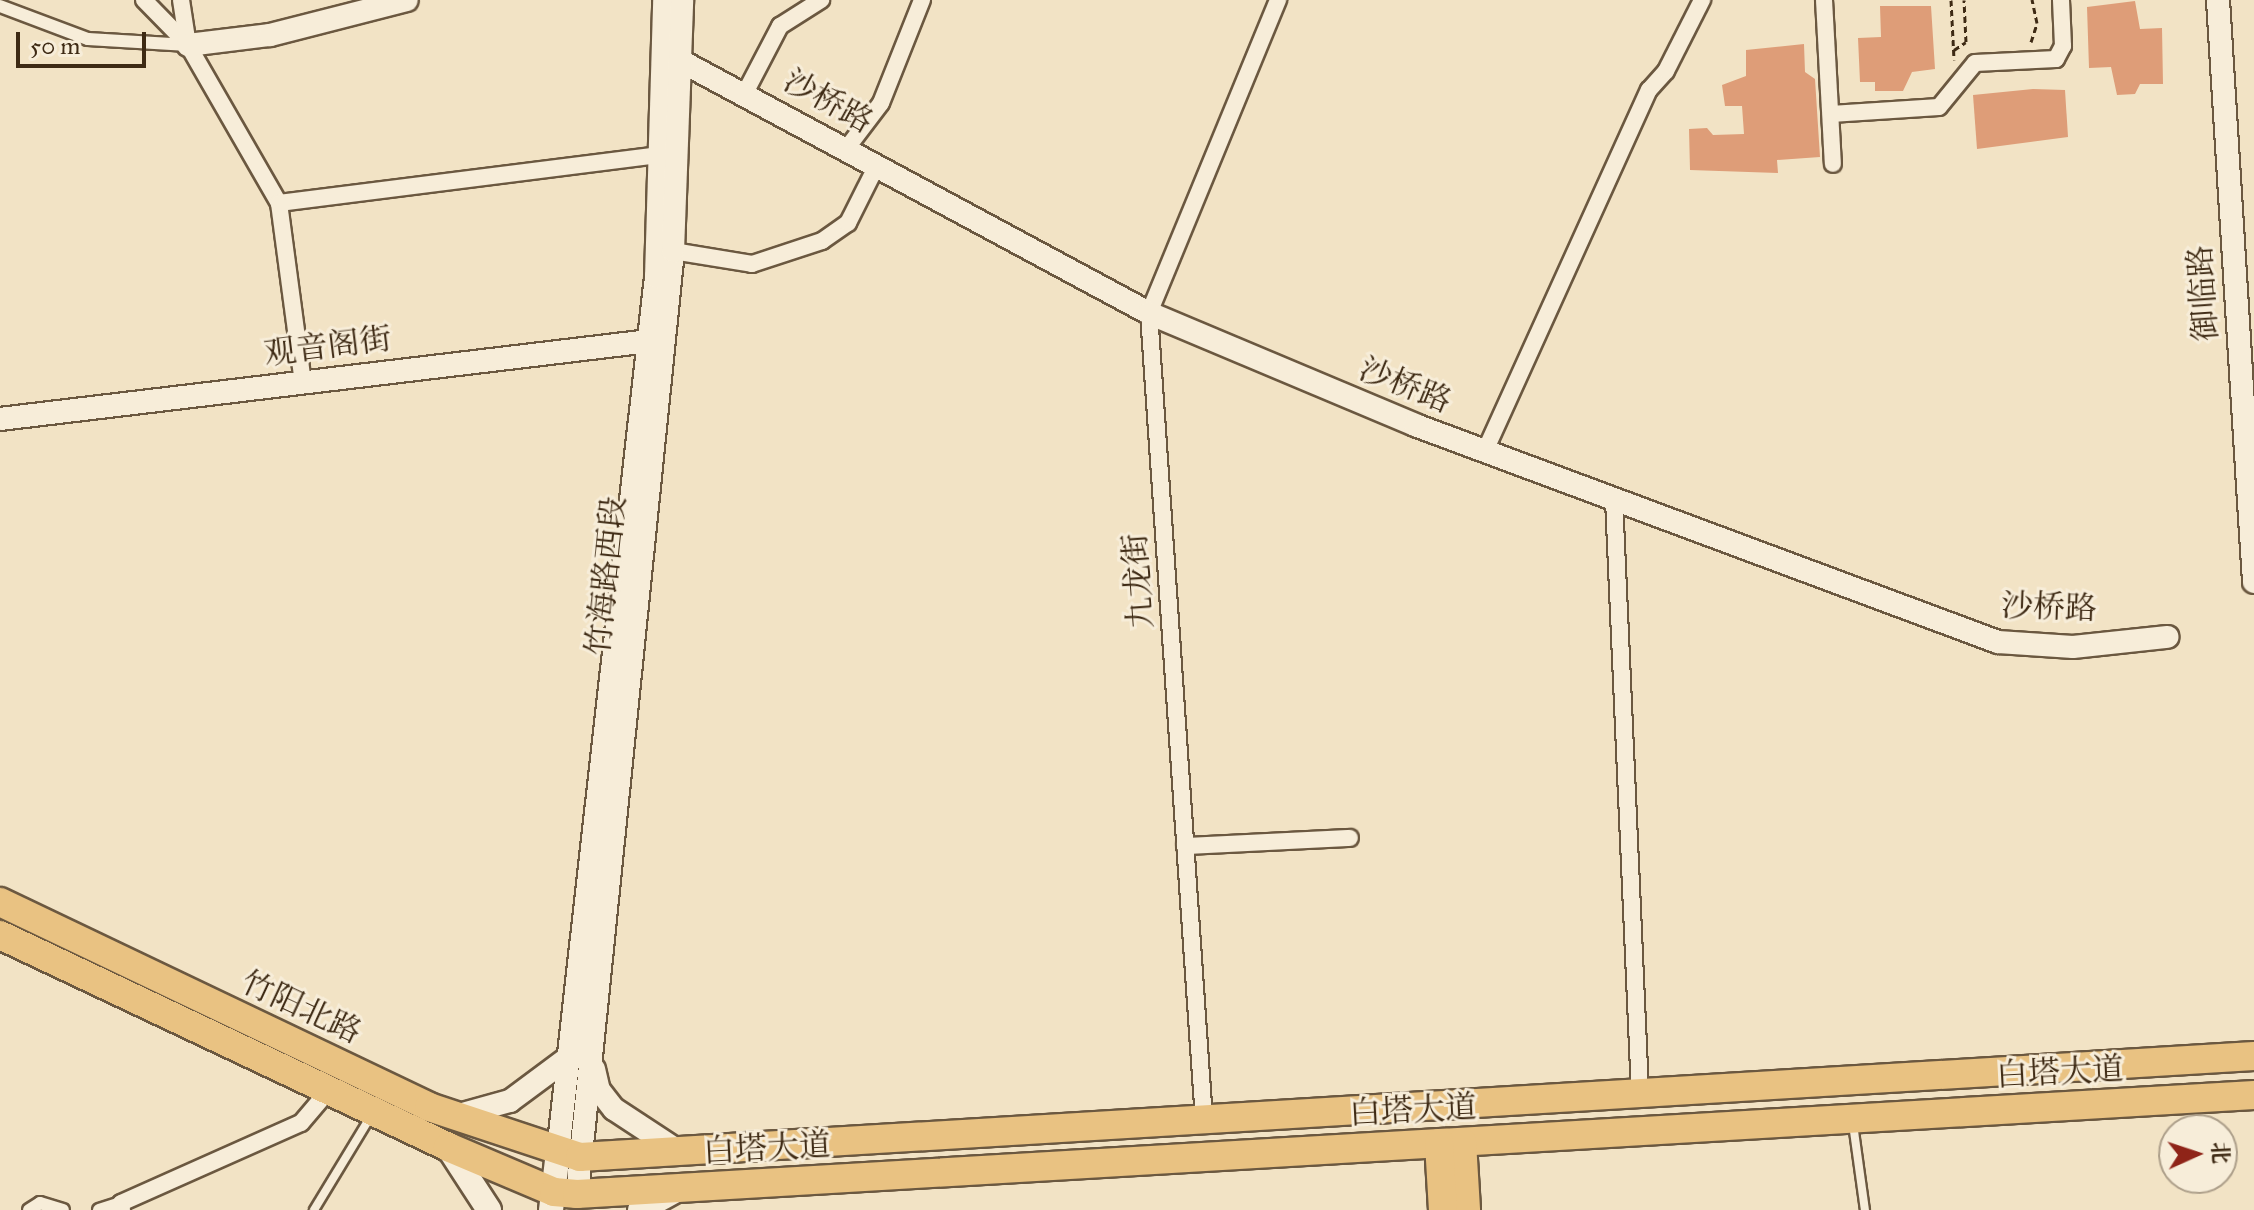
<!DOCTYPE html>
<html>
<head>
<meta charset="utf-8">
<style>
  body { margin:0 }
  #map { position:relative; width:2254px; height:1210px; overflow:hidden; background:#f2e3c5; font-family:"IM FELL Great Primer","Noto Serif SC",serif }
  div>[style] { position:absolute }
  .building>* { inset:0; background:#de9d78 }
  .path>* { height:3px; margin-top:-1.5px; transform-origin:0; background:repeating-linear-gradient(90deg,#3e2a14 0 6px,transparent 0 10px) }
  .roads { filter:drop-shadow(2px 0 #6b5840) drop-shadow(-2px 0 #6b5840) drop-shadow(0 2px #6b5840) drop-shadow(0 -2px #6b5840) }
  .service>* { height:8px; margin:-4px; padding:0 4px; transform-origin:4px; border-radius:4px; background:#f7edd9 }
  .pedestrian>* { height:12px; margin:-6px; padding:0 6px; transform-origin:6px; border-radius:6px; background:#f7edd9 }
  .minor>* { height:16px; margin:-8px; padding:0 8px; transform-origin:8px; border-radius:8px; background:#f7edd9 }
  .tertiary>* { height:22px; margin:-11px; padding:0 11px; transform-origin:11px; border-radius:11px; background:#f7edd9 }
  .secondary>* { height:24px; margin:-12px; padding:0 12px; transform-origin:12px; border-radius:12px; background:#f7edd9 }
  .trunk>* { height:28px; margin:-14px; padding:0 14px; transform-origin:14px; border-radius:14px; background:#e9c282 }
  span { translate:-50% -50%; white-space:nowrap; text-align:center; line-height:1.15; -webkit-text-stroke:6px #f7edd9; paint-order:stroke }
  .street-label { font-size:32px; color:#3e2a14 }
  .north { position:absolute; left:2158px; top:1114px; width:80px; height:80px; box-sizing:border-box; background:#f7edd9; border:2px solid #ad9f8a; border-radius:50%; rotate:87deg; font-size:22px; font-weight:700; line-height:32px; text-align:center; color:#3e2a14 }
  .north::after { content:''; display:block; margin:auto; width:28px; height:36px; background:#8f2418; clip-path:polygon(50% 0,100% 100%,50% 72%,0 100%) }
  .scale { position:absolute; left:16px; top:32px; width:130px; height:36px; box-sizing:border-box; border:4px solid #3e2a14; border-top:0; padding-left:10px; font-size:24px; line-height:28px; white-space:nowrap; color:#3e2a14; -webkit-text-stroke:6px #f7edd9; paint-order:stroke }
</style>
</head>
<body>
<div id="map">
  <div class="building">
    <div style="clip-path:polygon(2135px 1px,2140px 29px,2162px 28px,2163px 84px,2140px 84px,2135px 94px,2117px 95px,2111px 67px,2089px 68px,2087px 7px)"></div>
    <div style="clip-path:polygon(1880px 6px,1931px 6px,1935px 69px,1912px 72px,1903px 91px,1875px 91px,1875px 82px,1860px 82px,1858px 38px,1881px 37px)"></div>
    <div style="clip-path:polygon(1804px 44px,1805px 72px,1815px 79px,1820px 157px,1777px 160px,1778px 173px,1690px 170px,1689px 129px,1707px 128px,1713px 135px,1744px 134px,1742px 106px,1725px 106px,1722px 85px,1746px 76px,1746px 50px)"></div>
    <div style="clip-path:polygon(2033px 89px,2065px 90px,2068px 137px,1977px 149px,1973px 95px)"></div>
  </div>
  <div class="path">
    <div style="left:1951px;top:0;width:60px;rotate:87.1deg"></div>
    <div style="left:2031px;top:42px;width:20px;rotate:-72deg"></div>
    <div style="left:2037px;top:23px;width:24px;rotate:-102deg"></div>
    <div style="left:1954px;top:50px;width:14px;rotate:-34deg"></div>
    <div style="left:1966px;top:42px;width:42px;rotate:-92.7deg"></div>
  </div>
  <div class="roads">
    <div class="service">
      <div style="left:1853px;top:1124px;width:87px;rotate:82.1deg"></div>
      <div style="left:314px;top:1210px;width:110px;rotate:-58.8deg"></div>
    </div>
    <div class="pedestrian">
      <div style="left:0;top:6px;width:94px;rotate:20.6deg"></div>
      <div style="left:88px;top:39px;width:100px;rotate:3.4deg"></div>
      <div style="left:29px;top:1210px;width:13px;rotate:-32deg"></div>
      <div style="left:40px;top:1203px;width:24px;rotate:17deg"></div>
      <div style="left:99px;top:1210px;width:23px;rotate:-18deg"></div>
    </div>
    <div class="minor">
      <div style="left:144px;top:0;width:63px;rotate:45.6deg"></div>
      <div style="left:188px;top:45px;width:182px;rotate:60.1deg"></div>
      <div style="left:181px;top:0;width:46px;rotate:81.2deg"></div>
      <div style="left:1824px;top:0;width:164px;rotate:86.9deg"></div>
      <div style="left:745px;top:93px;width:76px;rotate:-62.4deg"></div>
      <div style="left:780px;top:26px;width:49px;rotate:-32.4deg"></div>
      <div style="left:1831px;top:114px;width:108px;rotate:-3.7deg"></div>
      <div style="left:1939px;top:107px;width:57px;rotate:-50.7deg"></div>
      <div style="left:1975px;top:63px;width:81px;rotate:-2.8deg"></div>
      <div style="left:2056px;top:59px;width:15px;rotate:-62deg"></div>
      <div style="left:2063px;top:46px;width:46px;rotate:-92.5deg"></div>
      <div style="left:847px;top:148px;width:56px;rotate:-52.9deg"></div>
      <div style="left:881px;top:103px;width:111px;rotate:-68.3deg"></div>
      <div style="left:673px;top:251px;width:80px;rotate:9.3deg"></div>
      <div style="left:752px;top:264px;width:74px;rotate:-18.2deg"></div>
      <div style="left:822px;top:241px;width:32px;rotate:-35deg"></div>
      <div style="left:848px;top:223px;width:65px;rotate:-63.4deg"></div>
      <div style="left:303px;top:383px;width:182px;rotate:-97.6deg"></div>
      <div style="left:279px;top:203px;width:382px;rotate:-7.2deg"></div>
      <div style="left:1485px;top:451px;width:397px;rotate:-65.6deg"></div>
      <div style="left:1649px;top:90px;width:25px;rotate:-48deg"></div>
      <div style="left:1666px;top:71px;width:80px;rotate:-63.1deg"></div>
      <div style="left:1614px;top:499px;width:595px;rotate:87.49deg"></div>
      <div style="left:1185px;top:846px;width:165px;rotate:-2.8deg"></div>
      <div style="left:1204px;top:1120px;width:809px;rotate:-93.9deg"></div>
      <div style="left:1149px;top:313px;width:339px;rotate:-67.6deg"></div>
      <div style="left:122px;top:1210px;width:7px;rotate:-98deg"></div>
      <div style="left:121px;top:1203px;width:197px;rotate:-24deg"></div>
      <div style="left:301px;top:1123px;width:43px;rotate:-49.7deg"></div>
    </div>
    <div class="tertiary">
      <div style="left:2218px;top:0;width:583px;rotate:86.46deg"></div>
      <div style="left:188px;top:45px;width:83px;rotate:-7deg"></div>
      <div style="left:270px;top:35px;width:141px;rotate:-14.3deg"></div>
      <div style="left:664px;top:52px;width:551px;rotate:28.29deg"></div>
      <div style="left:1149px;top:313px;width:289px;rotate:22.8deg"></div>
      <div style="left:1415px;top:425px;width:622px;rotate:20.42deg"></div>
      <div style="left:1998px;top:642px;width:75px;rotate:3.8deg"></div>
      <div style="left:2073px;top:647px;width:95px;rotate:-6.1deg"></div>
      <div style="left:0;top:419px;width:663px;rotate:-6.85deg"></div>
      <div style="left:594px;top:1069px;width:22px;rotate:77deg"></div>
      <div style="left:599px;top:1090px;width:24px;rotate:52deg"></div>
      <div style="left:614px;top:1109px;width:77px;rotate:33.3deg"></div>
      <div style="left:455px;top:1116px;width:57px;rotate:-15.3deg"></div>
      <div style="left:510px;top:1101px;width:77px;rotate:-36.6deg"></div>
      <div style="left:558px;top:1152px;width:880px;rotate:-83.61deg"></div>
      <div style="left:656px;top:277px;width:277px;rotate:-88.3deg"></div>
      <div style="left:577px;top:1194px;width:948px;rotate:-84.19deg"></div>
      <div style="left:673px;top:251px;width:251px;rotate:-87.9deg"></div>
    </div>
    <div class="secondary">
      <div style="left:448px;top:1147px;width:75px;rotate:56.9deg"></div>
      <div style="left:551px;top:1210px;width:58px;rotate:-83.1deg"></div>
      <div style="left:640px;top:1210px;width:43px;rotate:-28.9deg"></div>
    </div>
    <div class="trunk">
      <div style="left:0;top:902px;width:475px;rotate:25.5deg"></div>
      <div style="left:429px;top:1107px;width:159px;rotate:18.3deg"></div>
      <div style="left:580px;top:1157px;width:1677px;rotate:-3.45deg"></div>
      <div style="left:0;top:935px;width:496px;rotate:25.3deg"></div>
      <div style="left:448px;top:1147px;width:115px;rotate:23deg"></div>
      <div style="left:554px;top:1192px;width:23px;rotate:5deg"></div>
      <div style="left:577px;top:1194px;width:1680px;rotate:-3.38deg"></div>
      <div style="left:1462px;top:1142px;width:68px;rotate:86.6deg"></div>
      <div style="left:1439px;top:1143px;width:67px;rotate:86.6deg"></div>
    </div>
  </div>
  <div class="street-label">
    <span style="left:828px;top:102px;rotate:29deg">沙桥路</span>
    <span style="left:2204px;top:293px;rotate:-94deg">御临路</span>
    <span style="left:328px;top:347px;rotate:-7deg">观音阁街</span>
    <span style="left:1405px;top:386px;rotate:22deg">沙桥路</span>
    <span style="left:607px;top:576px;rotate:-84deg">竹海路西段</span>
    <span style="left:1139px;top:581px;rotate:-94deg">九龙街</span>
    <span style="left:2049px;top:608px;rotate:2deg">沙桥路</span>
    <span style="left:301px;top:1008px;rotate:25deg">竹阳北路</span>
    <span style="left:2060px;top:1073px;rotate:-3deg">白塔大道</span>
    <span style="left:1413px;top:1111px;rotate:-3deg">白塔大道</span>
    <span style="left:767px;top:1149px;rotate:-3deg">白塔大道</span>
  </div>
  <div class="north">北</div>
  <div class="scale">50 m</div>
</div>
</body>
</html>
